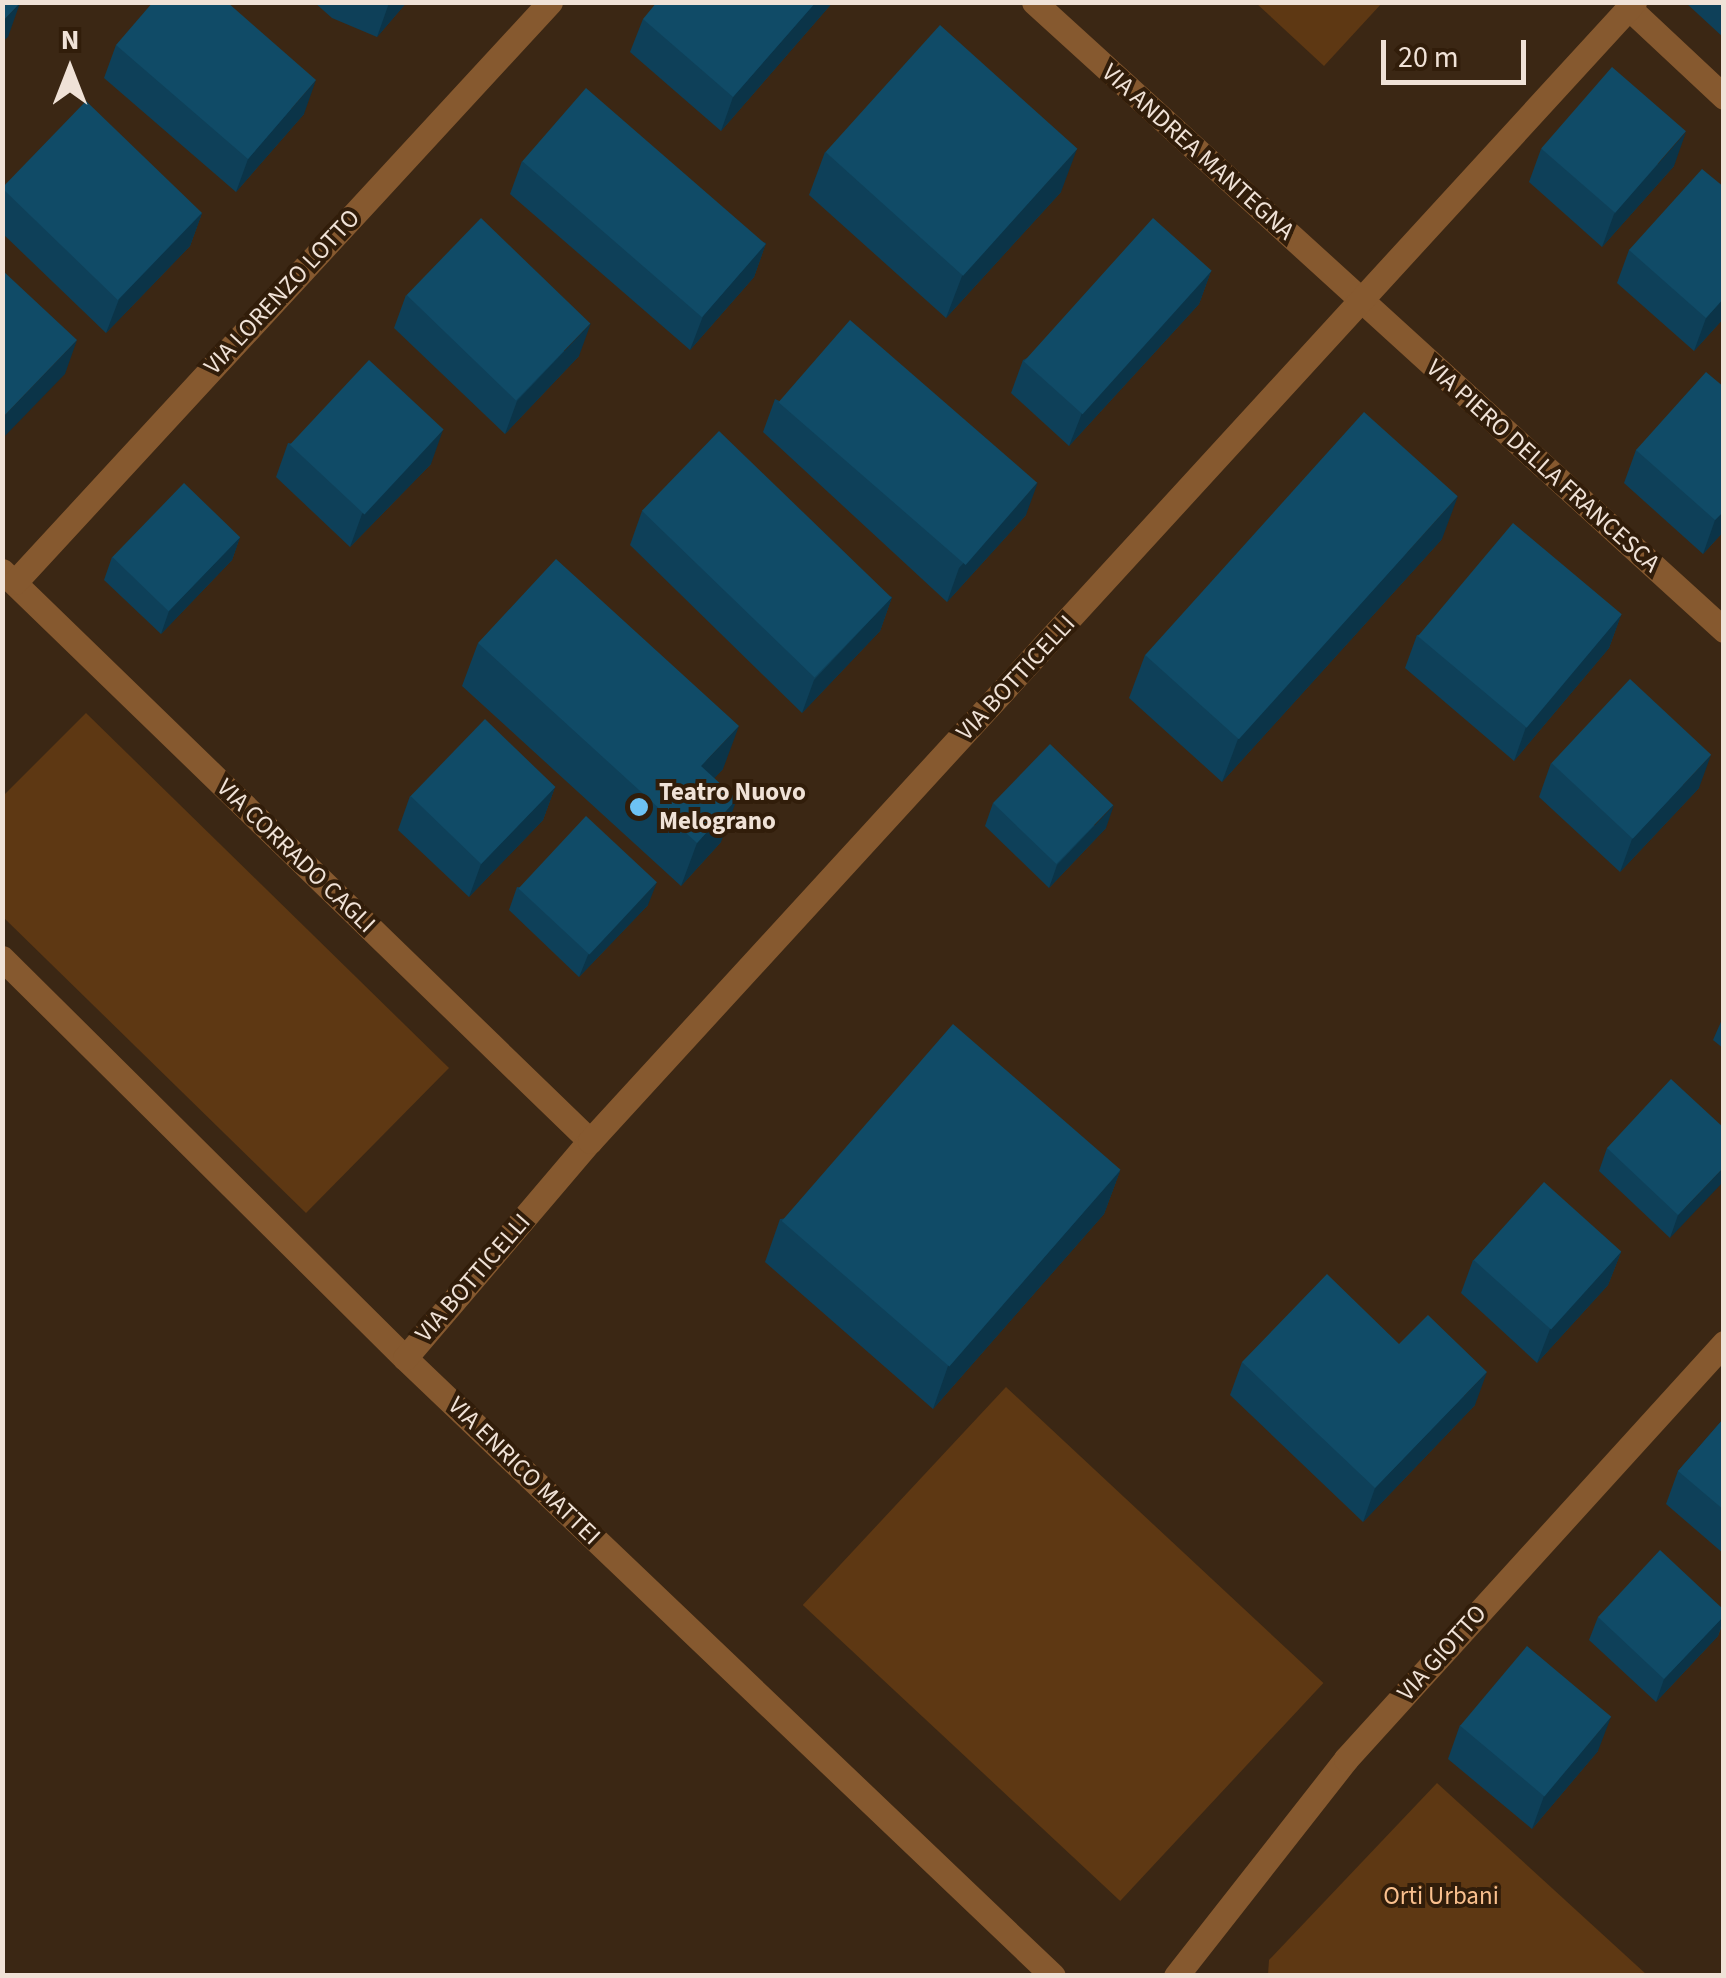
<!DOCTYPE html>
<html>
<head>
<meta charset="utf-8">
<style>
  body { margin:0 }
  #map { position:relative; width:1726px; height:1978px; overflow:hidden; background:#3b2714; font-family:"Source Sans 3",sans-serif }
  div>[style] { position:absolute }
  .green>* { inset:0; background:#5e3813; transform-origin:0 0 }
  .minor>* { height:25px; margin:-12.5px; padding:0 12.5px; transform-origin:12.5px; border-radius:12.5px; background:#86592f }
  .wall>* { inset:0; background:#0e4059 }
  .shaded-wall>* { inset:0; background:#0b3448 }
  .building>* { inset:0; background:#104b67; transform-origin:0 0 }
  .dots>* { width:28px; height:28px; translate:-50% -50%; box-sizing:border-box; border:5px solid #311d0a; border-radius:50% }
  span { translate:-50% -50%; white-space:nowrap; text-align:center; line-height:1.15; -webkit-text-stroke:8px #311d0a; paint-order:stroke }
  .street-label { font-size:25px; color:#f0e2d7 }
  .poi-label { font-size:25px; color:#f0e2d7; font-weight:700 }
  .left { translate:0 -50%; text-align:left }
  .park-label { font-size:25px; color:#fac08e }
  .frame { position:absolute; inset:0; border:5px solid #f0e2d7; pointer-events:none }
  .north { position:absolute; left:20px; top:20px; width:100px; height:100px; -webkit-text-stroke:8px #311d0a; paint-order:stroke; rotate:0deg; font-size:28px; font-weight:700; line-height:40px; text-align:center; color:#f0e2d7 }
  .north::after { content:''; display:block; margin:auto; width:35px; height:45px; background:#f0e2d7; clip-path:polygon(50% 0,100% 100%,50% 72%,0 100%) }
  .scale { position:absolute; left:1381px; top:40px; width:145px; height:45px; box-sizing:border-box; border:5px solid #f0e2d7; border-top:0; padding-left:12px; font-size:30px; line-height:35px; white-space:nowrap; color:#f0e2d7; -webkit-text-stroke:8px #311d0a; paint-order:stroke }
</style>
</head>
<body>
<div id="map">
  <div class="green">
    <div style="clip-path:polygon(1256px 3px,1382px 3px,1324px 66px)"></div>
    <div style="clip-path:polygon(86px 713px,449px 1068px,306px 1213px,3px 917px,3px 796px)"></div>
    <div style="left:1006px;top:1387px;width:434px;height:298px;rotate:43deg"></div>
    <div style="clip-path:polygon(1437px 1783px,1647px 1975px,1268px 1975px,1269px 1960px)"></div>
  </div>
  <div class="minor">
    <div style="left:1034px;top:2px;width:933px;rotate:42.31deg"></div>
    <div style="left:1629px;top:8px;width:130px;rotate:43.1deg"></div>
    <div style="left:2px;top:571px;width:819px;rotate:44.11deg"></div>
    <div style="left:15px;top:582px;width:789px;rotate:-47.31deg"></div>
    <div style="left:2px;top:958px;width:568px;rotate:44.79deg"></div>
    <div style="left:405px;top:1358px;width:895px;rotate:43.64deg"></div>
    <div style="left:405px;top:1358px;width:285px;rotate:-49.6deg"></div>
    <div style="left:590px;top:1141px;width:1545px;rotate:-47.49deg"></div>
    <div style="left:1176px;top:1976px;width:276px;rotate:-51.9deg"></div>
    <div style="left:1346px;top:1759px;width:562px;rotate:-47.74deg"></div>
  </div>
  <div class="wall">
    <div style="clip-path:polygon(314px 2px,407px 2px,377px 37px,332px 18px)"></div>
    <div style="clip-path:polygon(833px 2px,721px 131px,630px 52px,643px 19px)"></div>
    <div style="clip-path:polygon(1685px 2px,1724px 2px,1724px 38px)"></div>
    <div style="clip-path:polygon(116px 45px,304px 114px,236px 192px,104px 78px)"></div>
    <div style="clip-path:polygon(1541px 149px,1674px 166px,1602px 247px,1529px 182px)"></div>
    <div style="clip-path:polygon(825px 152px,1061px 192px,946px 318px,809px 195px)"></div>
    <div style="clip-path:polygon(522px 161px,766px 243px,754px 277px,690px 350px,510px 194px)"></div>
    <div style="clip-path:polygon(1724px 187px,1724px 318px,1694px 351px,1617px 283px,1629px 250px)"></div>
    <div style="clip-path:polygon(3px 189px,202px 213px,190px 246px,106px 333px,2px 233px)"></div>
    <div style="clip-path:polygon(1211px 271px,1199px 304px,1069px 446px,1011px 393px,1023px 360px)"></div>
    <div style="clip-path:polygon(406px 295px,579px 356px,505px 434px,394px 328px)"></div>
    <div style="clip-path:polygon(1724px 387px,1724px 531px,1703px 554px,1624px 483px,1636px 450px)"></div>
    <div style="clip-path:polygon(775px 399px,1026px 515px,947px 602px,763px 432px)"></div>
    <div style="clip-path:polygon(288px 443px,431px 464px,350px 547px,276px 477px)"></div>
    <div style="clip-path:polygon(642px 511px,892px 597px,880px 631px,802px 713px,630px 545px)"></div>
    <div style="clip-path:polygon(240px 537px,232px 560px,161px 634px,104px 580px,112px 557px)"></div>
    <div style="clip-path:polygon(1442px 539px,1222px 782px,1129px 698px,1145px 655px)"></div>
    <div style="clip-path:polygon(1621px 615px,1609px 648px,1514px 761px,1405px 668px,1417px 635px)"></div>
    <div style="clip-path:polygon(478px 643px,723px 769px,714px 778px,721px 842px,681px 886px,462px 686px)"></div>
    <div style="clip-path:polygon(1551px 763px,1699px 788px,1620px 872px,1539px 797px)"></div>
    <div style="clip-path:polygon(555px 787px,543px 820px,469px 897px,398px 830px,410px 796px)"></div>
    <div style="clip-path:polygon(993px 803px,1106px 828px,1049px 888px,985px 826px)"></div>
    <div style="clip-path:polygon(517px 887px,648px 905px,579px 977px,509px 910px)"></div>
    <div style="clip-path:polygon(1724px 1015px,1724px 1049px,1713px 1040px)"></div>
    <div style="clip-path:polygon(1724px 1128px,1670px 1238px,1599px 1171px,1607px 1148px)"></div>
    <div style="clip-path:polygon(1120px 1171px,1104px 1214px,933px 1409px,765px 1262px,780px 1219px)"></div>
    <div style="clip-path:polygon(1621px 1252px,1608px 1285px,1537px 1363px,1461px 1293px,1473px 1260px)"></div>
    <div style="clip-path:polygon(1399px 1344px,1475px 1405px,1363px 1522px,1230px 1395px,1242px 1362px)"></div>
    <div style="clip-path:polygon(1724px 1418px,1724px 1554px,1666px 1504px,1678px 1471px)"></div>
    <div style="clip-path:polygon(1724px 1610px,1724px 1620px,1718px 1636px,1656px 1702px,1589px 1640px,1598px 1617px)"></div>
    <div style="clip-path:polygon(1460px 1725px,1598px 1751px,1532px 1829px,1448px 1759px)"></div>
  </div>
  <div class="shaded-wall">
    <div style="clip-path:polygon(390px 2px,407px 2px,377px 37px,389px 3px)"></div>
    <div style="clip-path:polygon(816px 2px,833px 2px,721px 131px,733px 97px)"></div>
    <div style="clip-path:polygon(20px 3px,8px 37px,2px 42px,2px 22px)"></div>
    <div style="clip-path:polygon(316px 80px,304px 114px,236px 192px,248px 159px)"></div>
    <div style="clip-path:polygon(1686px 132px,1674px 166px,1602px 247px,1614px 214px)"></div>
    <div style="clip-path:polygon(1077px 149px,1061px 192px,946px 318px,962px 276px)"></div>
    <div style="clip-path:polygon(202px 213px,190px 246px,106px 333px,119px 299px)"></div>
    <div style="clip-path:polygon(766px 243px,754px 277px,690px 350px,703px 316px)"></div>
    <div style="clip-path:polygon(1211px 271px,1199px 304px,1069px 446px,1082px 413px)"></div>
    <div style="clip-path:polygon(1724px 298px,1724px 318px,1694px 351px,1706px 318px)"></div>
    <div style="clip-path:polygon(591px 323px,579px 356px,505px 434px,517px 401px)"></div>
    <div style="clip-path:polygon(77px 340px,65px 374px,2px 439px,3px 417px)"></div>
    <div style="clip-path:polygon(443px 430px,431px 464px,350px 547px,362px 514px)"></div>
    <div style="clip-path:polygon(1038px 482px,1026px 515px,947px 602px,959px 568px)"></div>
    <div style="clip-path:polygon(1458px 496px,1442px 539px,1222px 782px,1238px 739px)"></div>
    <div style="clip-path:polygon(1724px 511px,1724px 531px,1703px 554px,1715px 520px)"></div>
    <div style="clip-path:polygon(240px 537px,232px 560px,161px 634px,169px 611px)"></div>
    <div style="clip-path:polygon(892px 597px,880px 631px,802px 713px,814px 680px)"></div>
    <div style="clip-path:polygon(1621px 615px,1609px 648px,1514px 761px,1526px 727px)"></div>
    <div style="clip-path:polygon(739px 726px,723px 769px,686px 809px,701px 766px)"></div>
    <div style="clip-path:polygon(1711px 755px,1699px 788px,1620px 872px,1632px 839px)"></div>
    <div style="clip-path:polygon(555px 787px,543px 820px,469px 897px,481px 864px)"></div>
    <div style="clip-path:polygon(737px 799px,721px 842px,681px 886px,697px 843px)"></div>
    <div style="clip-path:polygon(1114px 805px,1106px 828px,1049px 888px,1057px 865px)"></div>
    <div style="clip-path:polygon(657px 882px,648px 905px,579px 977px,588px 955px)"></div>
    <div style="clip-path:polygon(1724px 1167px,1724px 1181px,1670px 1238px,1678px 1215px)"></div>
    <div style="clip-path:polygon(1120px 1171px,1104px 1214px,933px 1409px,948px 1366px)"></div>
    <div style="clip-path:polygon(1621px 1252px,1608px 1285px,1537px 1363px,1550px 1329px)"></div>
    <div style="clip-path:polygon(1487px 1372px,1475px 1405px,1363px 1522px,1375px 1488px)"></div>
    <div style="clip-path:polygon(1724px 1616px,1718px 1636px,1656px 1702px,1664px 1679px)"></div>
    <div style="clip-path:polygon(1611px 1717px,1598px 1751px,1532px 1829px,1544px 1796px)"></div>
  </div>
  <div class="building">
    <div style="clip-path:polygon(2px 2px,20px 3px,2px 22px)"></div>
    <div style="clip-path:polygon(153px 2px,227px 2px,316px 80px,248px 159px,116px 45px)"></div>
    <div style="clip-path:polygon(657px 2px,816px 2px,733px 97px,643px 19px)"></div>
    <div style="left:940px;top:25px;width:185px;height:171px;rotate:42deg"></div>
    <div style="left:1612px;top:67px;width:98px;height:108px;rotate:41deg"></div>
    <div style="left:586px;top:88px;width:238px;height:97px;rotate:41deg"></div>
    <div style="left:86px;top:101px;width:161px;height:121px;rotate:44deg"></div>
    <div style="clip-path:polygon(1702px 169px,1724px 187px,1724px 298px,1706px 318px,1629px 250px)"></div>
    <div style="left:481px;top:218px;width:152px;height:107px;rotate:44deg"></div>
    <div style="left:1153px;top:218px;width:79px;height:193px;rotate:42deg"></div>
    <div style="clip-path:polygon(2px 270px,77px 340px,3px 417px,2px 417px)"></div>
    <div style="left:850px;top:320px;width:248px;height:109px;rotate:41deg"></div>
    <div style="left:369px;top:360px;width:102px;height:116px;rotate:43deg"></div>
    <div style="clip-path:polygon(1706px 372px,1724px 387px,1724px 511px,1715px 520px,1636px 450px)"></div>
    <div style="left:1364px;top:412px;width:126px;height:327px;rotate:42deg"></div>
    <div style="left:719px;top:431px;width:240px;height:111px;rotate:44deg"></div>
    <div style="left:184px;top:483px;width:78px;height:103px;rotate:44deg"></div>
    <div style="left:1513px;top:523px;width:142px;height:148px;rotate:40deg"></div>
    <div style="clip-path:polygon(556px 559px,739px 726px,701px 766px,737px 799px,697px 843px,478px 643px)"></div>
    <div style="left:1630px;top:679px;width:111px;height:115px;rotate:43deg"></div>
    <div style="left:485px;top:719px;width:98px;height:107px;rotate:44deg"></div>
    <div style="left:1050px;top:744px;width:88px;height:82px;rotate:44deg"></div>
    <div style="left:586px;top:816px;width:97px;height:99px;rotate:43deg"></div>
    <div style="left:953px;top:1024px;width:222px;height:261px;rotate:41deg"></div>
    <div style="clip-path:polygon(1671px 1079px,1724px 1128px,1724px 1167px,1678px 1215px,1607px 1148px)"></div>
    <div style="left:1544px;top:1182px;width:104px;height:105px;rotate:42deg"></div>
    <div style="clip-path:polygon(1327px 1274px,1399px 1344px,1428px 1315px,1487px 1372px,1375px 1488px,1242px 1362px)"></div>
    <div style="clip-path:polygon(1724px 1418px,1724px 1510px,1678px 1471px)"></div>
    <div style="clip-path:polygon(1660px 1550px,1724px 1610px,1724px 1616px,1664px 1679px,1598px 1617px)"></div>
    <div style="left:1527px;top:1646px;width:110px;height:104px;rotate:40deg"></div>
  </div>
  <div class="dots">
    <div style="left:639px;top:807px;background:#6dc2f3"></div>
  </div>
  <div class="street-label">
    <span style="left:1198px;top:152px;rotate:42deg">VIA ANDREA MANTEGNA</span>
    <span style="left:282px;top:292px;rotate:-47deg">VIA LORENZO LOTTO</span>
    <span style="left:1543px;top:466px;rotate:42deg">VIA PIERO DELLA FRANCESCA</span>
    <span style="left:1016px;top:678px;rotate:-47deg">VIA BOTTICELLI</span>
    <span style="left:296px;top:856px;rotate:44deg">VIA CORRADO CAGLI</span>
    <span style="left:473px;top:1278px;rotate:-49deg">VIA BOTTICELLI</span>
    <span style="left:524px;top:1471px;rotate:44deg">VIA ENRICO MATTEI</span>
    <span style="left:1442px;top:1653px;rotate:-48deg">VIA GIOTTO</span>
  </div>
  <div class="poi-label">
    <span class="left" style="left:659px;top:807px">Teatro Nuovo<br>Melograno</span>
  </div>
  <div class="park-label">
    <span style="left:1441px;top:1896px">Orti Urbani</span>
  </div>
  <div class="frame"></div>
  <div class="north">N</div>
  <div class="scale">20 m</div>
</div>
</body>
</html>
